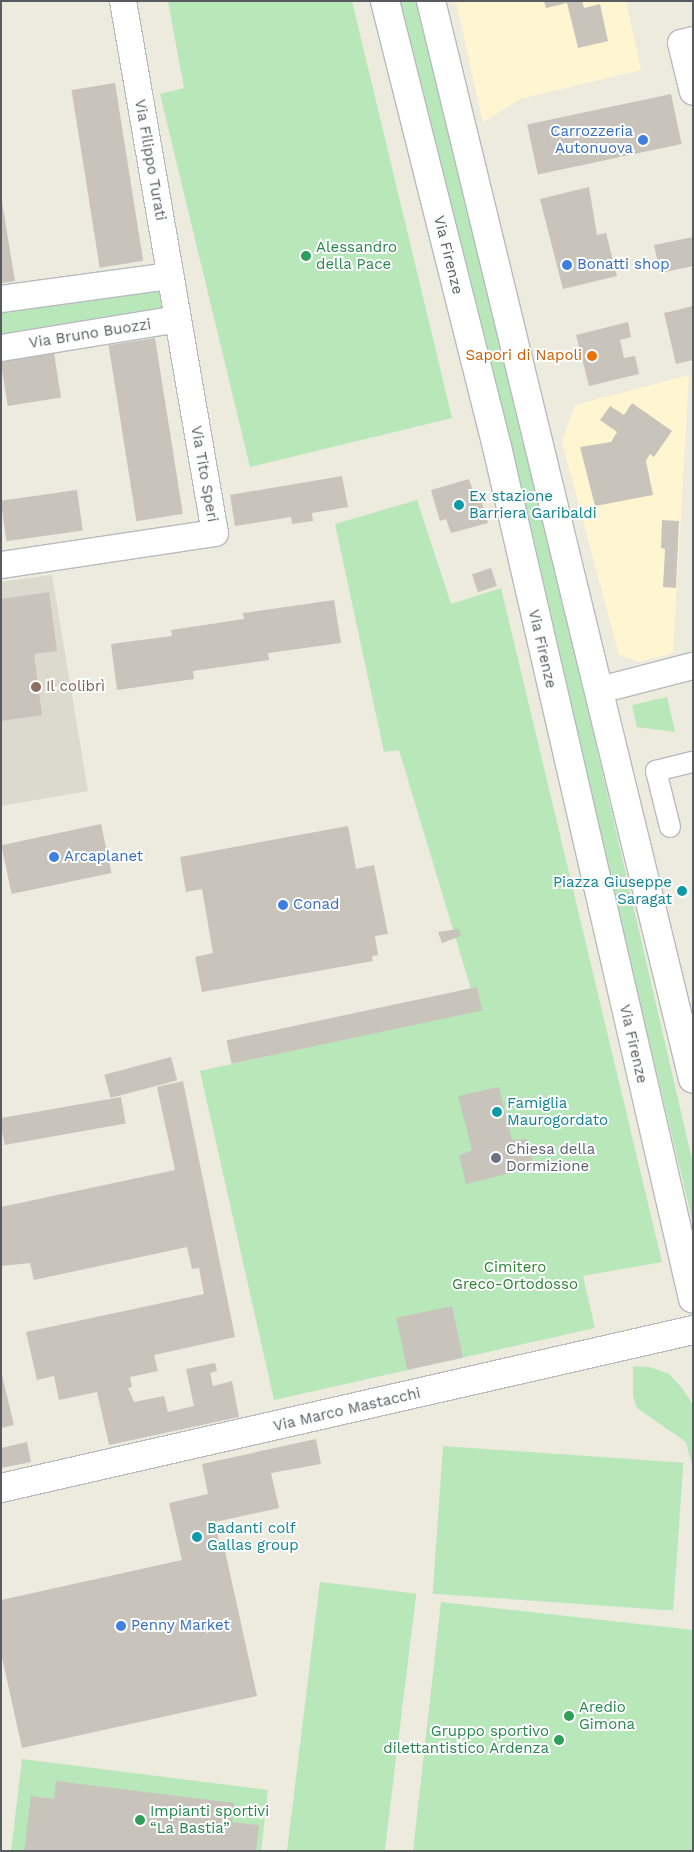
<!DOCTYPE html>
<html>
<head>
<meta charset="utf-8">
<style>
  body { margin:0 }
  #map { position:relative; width:694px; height:1852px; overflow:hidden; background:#edeade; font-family:"Work Sans",sans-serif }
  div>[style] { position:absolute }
  .commercial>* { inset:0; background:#fff6d1 }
  .education>* { inset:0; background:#dcd9cd }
  .green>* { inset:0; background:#b8e7b9; transform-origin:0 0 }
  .building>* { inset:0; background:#c8c4bc; transform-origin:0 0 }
  .roads { filter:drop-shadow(1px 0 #b7babf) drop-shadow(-1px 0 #b7babf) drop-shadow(0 1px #b7babf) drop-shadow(0 -1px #b7babf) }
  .pedestrian>* { height:20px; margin:-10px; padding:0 10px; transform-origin:10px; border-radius:10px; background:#fff }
  .minor>* { height:26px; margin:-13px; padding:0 13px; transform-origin:13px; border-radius:13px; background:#fff }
  .tertiary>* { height:28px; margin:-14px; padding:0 14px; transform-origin:14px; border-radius:14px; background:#fff }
  .secondary>* { height:28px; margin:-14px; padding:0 14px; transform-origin:14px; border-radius:14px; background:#fff }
  .dots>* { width:14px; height:14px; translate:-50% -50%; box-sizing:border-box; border:2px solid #fff; border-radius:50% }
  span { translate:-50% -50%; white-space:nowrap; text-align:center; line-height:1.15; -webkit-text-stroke:4px #fff; paint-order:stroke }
  .shop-label { font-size:15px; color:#366cbe }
  .right { translate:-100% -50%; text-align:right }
  .left { translate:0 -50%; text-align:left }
  .street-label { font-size:15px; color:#585c61 }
  .leisure-label { font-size:15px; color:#27864d }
  .food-label { font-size:15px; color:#c56008 }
  .culture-label { font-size:15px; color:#0d838f }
  .education-label { font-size:15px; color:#785e54 }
  .worship-label { font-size:15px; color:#5b616d }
  .park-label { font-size:15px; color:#2d8433 }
  .frame { position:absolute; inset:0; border:2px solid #585c61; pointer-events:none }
</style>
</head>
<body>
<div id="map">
  <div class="commercial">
    <div style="clip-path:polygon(456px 1px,626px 1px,641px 70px,520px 99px,483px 122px)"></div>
    <div style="clip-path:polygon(689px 375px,673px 653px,639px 662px,619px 655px,562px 442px,575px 405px)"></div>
  </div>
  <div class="education">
    <div style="clip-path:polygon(52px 575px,88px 791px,1px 806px,1px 582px)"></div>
  </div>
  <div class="green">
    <div style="clip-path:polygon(168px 1px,352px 1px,452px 418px,250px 467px,160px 94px,184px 88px)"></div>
    <div style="clip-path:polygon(398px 1px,416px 1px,557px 576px,693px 1164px,693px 1223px)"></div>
    <div style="clip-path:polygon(174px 290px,178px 315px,51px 330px,48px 325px,37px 332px,1px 340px,1px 296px)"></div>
    <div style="clip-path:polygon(417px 500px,451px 604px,501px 588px,662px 1262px,583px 1276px,595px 1328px,274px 1400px,200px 1071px,477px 1009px,399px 750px,384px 752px,335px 524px)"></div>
    <div style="clip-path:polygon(667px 697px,675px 732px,637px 727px,632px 705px)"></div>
    <div style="clip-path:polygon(633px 1366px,650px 1367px,669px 1374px,682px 1388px,693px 1405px,693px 1469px,686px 1442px,637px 1408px,633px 1396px)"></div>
    <div style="left:443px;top:1446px;width:241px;height:148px;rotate:4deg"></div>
    <div style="left:320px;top:1582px;width:97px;height:271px;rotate:7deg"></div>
    <div style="clip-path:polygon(441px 1602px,693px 1630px,693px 1851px,413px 1851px)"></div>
    <div style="clip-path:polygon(22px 1759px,268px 1790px,261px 1851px,11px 1851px)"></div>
  </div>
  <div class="building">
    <div style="clip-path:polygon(544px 1px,582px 1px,584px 8px,600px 4px,608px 41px,578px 48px,567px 3px,546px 8px)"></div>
    <div style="left:115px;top:83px;width:180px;height:44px;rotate:81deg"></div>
    <div style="left:671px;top:94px;width:51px;height:147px;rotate:78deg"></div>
    <div style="clip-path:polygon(589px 187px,597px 235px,606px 233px,617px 276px,563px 289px,540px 199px)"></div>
    <div style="clip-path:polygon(1px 196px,15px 281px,1px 283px)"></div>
    <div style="clip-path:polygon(693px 237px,693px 266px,660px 273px,654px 245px)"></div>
    <div style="clip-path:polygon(693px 306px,693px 360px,676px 364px,664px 313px)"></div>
    <div style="clip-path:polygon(628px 322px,631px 337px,620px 340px,624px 358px,635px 356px,639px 374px,589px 386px,576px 335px)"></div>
    <div style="left:155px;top:338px;width:178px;height:47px;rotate:81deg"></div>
    <div style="left:54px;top:353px;width:45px;height:54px;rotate:81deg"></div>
    <div style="clip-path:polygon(632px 403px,672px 431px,654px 457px,650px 454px,646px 461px,653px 495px,595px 506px,580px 447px,611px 442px,617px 432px,600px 420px,610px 406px,624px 415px)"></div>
    <div style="clip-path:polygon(342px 476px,348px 507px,312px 513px,313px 521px,292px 524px,291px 517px,235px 526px,230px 495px)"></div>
    <div style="clip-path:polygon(469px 479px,473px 491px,478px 489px,488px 523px,451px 533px,446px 519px,440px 521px,431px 490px)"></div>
    <div style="left:77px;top:490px;width:41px;height:77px;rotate:82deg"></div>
    <div style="clip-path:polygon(662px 520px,679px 521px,676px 588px,663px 587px,665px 549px,661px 548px)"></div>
    <div style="left:491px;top:568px;width:19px;height:20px;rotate:72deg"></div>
    <div style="clip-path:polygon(49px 592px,57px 651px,34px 654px,42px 715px,1px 721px,1px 599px)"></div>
    <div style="clip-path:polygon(334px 600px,341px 643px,268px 653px,269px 660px,193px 671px,194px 679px,117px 690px,111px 644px,172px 636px,171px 630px,244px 619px,243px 613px)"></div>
    <div style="left:101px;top:824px;width:50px;height:102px;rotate:78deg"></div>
    <div style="clip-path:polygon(348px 826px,356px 869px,374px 865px,388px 934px,375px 936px,378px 955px,372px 956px,373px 961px,202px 992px,195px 957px,213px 953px,202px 889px,186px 892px,180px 857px)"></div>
    <div style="clip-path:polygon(459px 929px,461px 936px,442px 943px,438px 932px)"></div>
    <div style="left:477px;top:987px;width:24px;height:256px;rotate:78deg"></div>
    <div style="left:171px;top:1057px;width:24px;height:69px;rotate:75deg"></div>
    <div style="clip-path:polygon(183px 1081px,235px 1337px,154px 1355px,158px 1371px,130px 1377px,132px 1387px,128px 1388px,134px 1402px,164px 1396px,168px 1412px,194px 1406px,186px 1369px,215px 1363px,217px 1371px,210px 1373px,213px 1386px,232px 1381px,239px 1417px,109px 1445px,97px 1392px,59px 1400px,54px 1376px,37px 1380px,26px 1332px,204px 1294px,199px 1268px,192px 1269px,187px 1247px,34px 1280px,30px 1263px,1px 1266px,1px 1207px,175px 1170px,157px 1087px)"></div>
    <div style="clip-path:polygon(499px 1087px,512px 1140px,527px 1139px,534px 1167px,466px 1184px,459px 1156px,472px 1150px,458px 1096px)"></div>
    <div style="left:121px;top:1097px;width:27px;height:123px;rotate:80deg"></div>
    <div style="left:452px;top:1306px;width:53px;height:57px;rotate:78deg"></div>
    <div style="clip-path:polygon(1px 1371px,14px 1425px,1px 1428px)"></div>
    <div style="clip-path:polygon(316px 1439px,321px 1464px,271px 1473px,279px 1508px,215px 1522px,221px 1552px,225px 1551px,257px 1696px,22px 1748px,1px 1653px,1px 1600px,182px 1560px,169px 1503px,208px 1494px,202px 1464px)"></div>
    <div style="clip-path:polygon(27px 1442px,31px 1462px,1px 1468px,1px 1448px)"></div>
    <div style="clip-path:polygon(56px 1781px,234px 1803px,232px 1822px,259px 1825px,256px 1851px,24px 1851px,31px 1796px,54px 1799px)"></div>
  </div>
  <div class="roads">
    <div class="pedestrian">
      <div style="left:670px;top:827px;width:58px;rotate:-104deg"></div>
      <div style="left:656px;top:771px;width:38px;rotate:-14deg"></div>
    </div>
    <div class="minor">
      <div style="left:693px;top:40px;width:12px;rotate:166deg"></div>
      <div style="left:681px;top:43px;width:50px;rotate:76.2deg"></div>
      <div style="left:1px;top:299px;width:171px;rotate:-7.8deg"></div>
      <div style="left:1px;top:348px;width:179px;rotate:-9.3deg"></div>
      <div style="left:1px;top:565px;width:216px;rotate:-8.5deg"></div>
      <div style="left:215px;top:533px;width:540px;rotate:-99.81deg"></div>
      <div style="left:600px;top:690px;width:96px;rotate:-14.5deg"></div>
    </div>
    <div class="tertiary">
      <div style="left:1px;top:1488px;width:710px;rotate:-12.86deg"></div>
    </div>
    <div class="secondary">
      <div style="left:385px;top:1px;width:460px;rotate:75.9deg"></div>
      <div style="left:497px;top:447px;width:874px;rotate:77.04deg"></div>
      <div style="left:431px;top:1px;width:1109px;rotate:76.34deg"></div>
    </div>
  </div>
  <div class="dots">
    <div style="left:643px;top:140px;background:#3f7fe0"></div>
    <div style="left:306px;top:256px;background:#2e9e5b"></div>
    <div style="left:567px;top:265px;background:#3f7fe0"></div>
    <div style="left:592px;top:356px;background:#e8710a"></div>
    <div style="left:459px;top:505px;background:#0f9aa8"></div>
    <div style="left:36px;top:687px;background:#8d6e63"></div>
    <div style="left:54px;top:857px;background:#3f7fe0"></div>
    <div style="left:682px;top:891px;background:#0f9aa8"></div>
    <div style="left:283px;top:905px;background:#3f7fe0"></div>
    <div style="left:497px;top:1112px;background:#0f9aa8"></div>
    <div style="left:496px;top:1158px;background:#6b7280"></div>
    <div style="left:197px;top:1537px;background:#0f9aa8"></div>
    <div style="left:121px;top:1626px;background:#3f7fe0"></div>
    <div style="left:569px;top:1716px;background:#2e9e5b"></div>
    <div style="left:559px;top:1740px;background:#2e9e5b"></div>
    <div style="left:140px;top:1820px;background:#2e9e5b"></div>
  </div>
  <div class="shop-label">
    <span class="right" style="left:633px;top:140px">Carrozzeria<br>Autonuova</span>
    <span class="left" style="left:577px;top:265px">Bonatti shop</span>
    <span class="left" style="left:64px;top:857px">Arcaplanet</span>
    <span class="left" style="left:293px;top:905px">Conad</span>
    <span class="left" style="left:131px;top:1626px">Penny Market</span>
  </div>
  <div class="street-label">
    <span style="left:150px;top:160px;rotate:80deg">Via Filippo Turati</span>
    <span style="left:448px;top:255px;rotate:76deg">Via Firenze</span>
    <span style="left:90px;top:334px;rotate:-9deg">Via Bruno Buozzi</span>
    <span style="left:204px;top:474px;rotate:80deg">Via Tito Speri</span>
    <span style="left:542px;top:649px;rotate:77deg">Via Firenze</span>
    <span style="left:633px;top:1044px;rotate:77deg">Via Firenze</span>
    <span style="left:347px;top:1410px;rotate:-13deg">Via Marco Mastacchi</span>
  </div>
  <div class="leisure-label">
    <span class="left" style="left:316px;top:256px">Alessandro<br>della Pace</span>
    <span class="left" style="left:579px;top:1716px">Aredio<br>Gimona</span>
    <span class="right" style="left:549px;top:1740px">Gruppo sportivo<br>dilettantistico Ardenza</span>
    <span class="left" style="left:150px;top:1820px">Impianti sportivi<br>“La Bastia”</span>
  </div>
  <div class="food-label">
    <span class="right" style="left:582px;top:356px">Sapori di Napoli</span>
  </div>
  <div class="culture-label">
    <span class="left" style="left:469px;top:505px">Ex stazione<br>Barriera Garibaldi</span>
    <span class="right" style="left:672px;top:891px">Piazza Giuseppe<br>Saragat</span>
    <span class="left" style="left:507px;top:1112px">Famiglia<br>Maurogordato</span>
    <span class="left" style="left:207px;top:1537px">Badanti colf<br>Gallas group</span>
  </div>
  <div class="education-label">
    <span class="left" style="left:46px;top:687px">Il colibrì</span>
  </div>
  <div class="worship-label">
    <span class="left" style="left:506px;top:1158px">Chiesa della<br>Dormizione</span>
  </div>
  <div class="park-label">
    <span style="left:515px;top:1276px">Cimitero<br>Greco-Ortodosso</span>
  </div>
  <div class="frame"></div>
</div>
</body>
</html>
